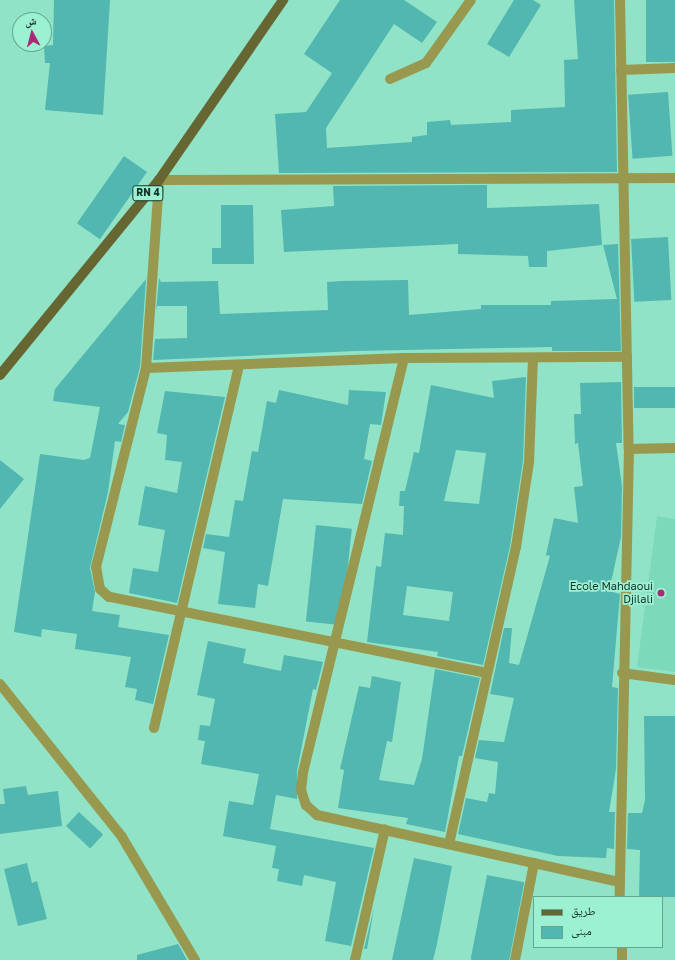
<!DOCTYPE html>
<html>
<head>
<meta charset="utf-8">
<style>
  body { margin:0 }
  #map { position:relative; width:675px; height:960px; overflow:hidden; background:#90e3c6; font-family:"Golos Text","Noto Naskh Arabic",sans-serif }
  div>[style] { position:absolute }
  .built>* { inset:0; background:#7cdaba }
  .building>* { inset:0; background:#51b7b0; transform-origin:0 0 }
  .minor>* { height:10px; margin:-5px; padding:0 5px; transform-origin:5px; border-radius:5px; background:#98994e }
  .major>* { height:10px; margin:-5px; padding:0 5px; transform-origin:5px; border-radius:5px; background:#656631 }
  .dots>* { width:11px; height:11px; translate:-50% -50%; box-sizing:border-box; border:2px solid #9df1d3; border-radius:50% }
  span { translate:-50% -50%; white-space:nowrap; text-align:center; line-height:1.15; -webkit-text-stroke:3.5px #9df1d3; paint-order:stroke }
  .shield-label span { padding:1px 3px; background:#9df1d3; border:1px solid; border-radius:3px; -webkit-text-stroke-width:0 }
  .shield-label { font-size:10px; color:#13362b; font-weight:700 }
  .poi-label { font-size:11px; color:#13362b }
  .right { translate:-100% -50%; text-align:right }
  .legend { position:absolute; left:533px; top:896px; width:130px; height:52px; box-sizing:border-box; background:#9df1d3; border:1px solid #66a690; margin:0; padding:5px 7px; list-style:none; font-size:12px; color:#13362b }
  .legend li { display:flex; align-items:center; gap:8px; height:20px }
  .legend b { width:20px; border:1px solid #66a690 }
  .north { position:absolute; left:12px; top:12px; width:40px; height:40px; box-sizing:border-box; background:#9df1d3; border:1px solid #66a690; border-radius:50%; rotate:353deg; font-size:11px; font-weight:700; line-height:16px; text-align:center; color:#13362b }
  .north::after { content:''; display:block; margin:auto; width:14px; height:18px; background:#ab2975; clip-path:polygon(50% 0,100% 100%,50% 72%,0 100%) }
</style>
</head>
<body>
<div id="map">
  <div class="built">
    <div style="clip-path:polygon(657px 516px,675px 519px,675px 672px,637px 667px)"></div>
  </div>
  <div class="building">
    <div style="clip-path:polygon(54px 0,110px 0,103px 115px,45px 110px,50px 63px,45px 63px,44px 46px,53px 45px)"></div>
    <div style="clip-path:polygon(340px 0,404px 0,437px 22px,422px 43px,394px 24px,326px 128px,327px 148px,412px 142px,412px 137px,427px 135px,427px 122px,450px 120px,451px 125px,511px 122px,511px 110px,565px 107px,564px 60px,578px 59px,574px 0,614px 0,617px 172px,279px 173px,275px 114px,306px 112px,332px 73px,304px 54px)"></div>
    <div style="clip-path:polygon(514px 0,533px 0,541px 5px,509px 57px,487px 44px)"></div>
    <div style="left:646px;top:0;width:29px;height:62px"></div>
    <div style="left:668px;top:92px;width:64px;height:40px;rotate:86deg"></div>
    <div style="left:124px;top:156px;width:28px;height:82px;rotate:35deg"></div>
    <div style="clip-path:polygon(487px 185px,487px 208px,599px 204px,602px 245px,547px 251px,547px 267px,529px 267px,528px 256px,458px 254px,458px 244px,284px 252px,281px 210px,334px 206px,333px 186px)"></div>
    <div style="clip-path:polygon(221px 205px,253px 205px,254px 264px,212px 264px,212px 248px,221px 248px)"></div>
    <div style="left:668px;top:237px;width:63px;height:37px;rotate:87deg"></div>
    <div style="clip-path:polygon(618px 244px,621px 351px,552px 351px,552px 347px,356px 351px,153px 360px,155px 339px,187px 338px,187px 306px,157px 306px,156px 312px,159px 278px,161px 282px,218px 281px,220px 314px,328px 310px,327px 282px,342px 281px,408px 280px,409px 315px,481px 309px,481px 305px,551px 305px,551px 301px,617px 299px,603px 245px)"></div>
    <div style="clip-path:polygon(146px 279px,140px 367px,128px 412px,118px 424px,125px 425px,121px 442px,115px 441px,108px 492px,90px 568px,95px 592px,92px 611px,120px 615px,118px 627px,169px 635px,153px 704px,135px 700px,137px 689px,125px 687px,131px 657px,75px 649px,77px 634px,42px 629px,41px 637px,14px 632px,40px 454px,84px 460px,90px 458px,100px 407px,53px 401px,55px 389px)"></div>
    <div style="clip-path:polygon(evenodd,526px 377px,523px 461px,510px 546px,483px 665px,437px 656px,438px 652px,367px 642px,376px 566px,381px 567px,385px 533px,403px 535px,404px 506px,399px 506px,400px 491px,405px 491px,414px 452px,419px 453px,431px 385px,494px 398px,492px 381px,526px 377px,456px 450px,486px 453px,479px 504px,444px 501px,456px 450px,526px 377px,407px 586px,453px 592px,449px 621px,403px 615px,407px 586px)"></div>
    <div style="clip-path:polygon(621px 382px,622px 443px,616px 443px,622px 486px,621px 537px,609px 591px,620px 594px,612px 687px,618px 688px,616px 769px,609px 812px,615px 812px,614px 849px,607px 848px,606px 858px,558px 856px,458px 834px,466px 798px,487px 802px,489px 793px,495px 794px,498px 762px,475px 758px,479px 740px,504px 742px,514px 698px,490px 694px,504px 628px,512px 628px,509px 663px,519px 665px,550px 556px,546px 555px,554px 518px,578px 523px,574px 487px,583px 486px,578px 443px,575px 444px,574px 414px,581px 414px,580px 383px)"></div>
    <div style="left:675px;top:387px;width:21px;height:41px;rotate:90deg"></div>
    <div style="clip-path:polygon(279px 390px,348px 405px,349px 390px,386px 392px,381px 425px,370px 424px,364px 459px,372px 461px,362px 504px,283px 499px,268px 586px,258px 584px,255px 608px,218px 604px,225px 552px,203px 548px,206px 534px,229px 537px,235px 500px,243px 501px,252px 451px,258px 452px,267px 401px,276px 403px)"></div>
    <div style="clip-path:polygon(165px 391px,225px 397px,177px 603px,129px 593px,133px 568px,158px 572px,165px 530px,138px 525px,145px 486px,177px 493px,182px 462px,165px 460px,167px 435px,157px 433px)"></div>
    <div style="clip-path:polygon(0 460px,24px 479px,0 509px)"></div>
    <div style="left:316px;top:525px;width:36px;height:97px;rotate:6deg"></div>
    <div style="clip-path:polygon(208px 641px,246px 649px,243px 663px,281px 671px,284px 655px,323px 662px,316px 690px,313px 689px,297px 771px,297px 799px,276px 795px,270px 829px,374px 848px,351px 946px,325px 941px,336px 882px,304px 875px,302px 886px,277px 881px,279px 869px,272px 868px,276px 846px,223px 836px,229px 801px,253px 805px,259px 774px,201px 764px,205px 741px,198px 740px,200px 725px,210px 726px,215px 699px,197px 695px)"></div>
    <div style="clip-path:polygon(435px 669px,480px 678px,462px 756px,459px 756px,445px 832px,406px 824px,408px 818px,338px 808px,344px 770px,340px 769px,359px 686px,370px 688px,372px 676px,401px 682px,392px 742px,387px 741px,379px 780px,414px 785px,422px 759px)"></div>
    <div style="clip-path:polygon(644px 716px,675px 716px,675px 897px,639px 897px,640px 850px,627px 849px,628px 813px,642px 813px,645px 800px)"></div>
    <div style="clip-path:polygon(26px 786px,28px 795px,58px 791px,62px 826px,0 834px,0 804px,5px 804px,3px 789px)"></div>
    <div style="left:79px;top:812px;width:33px;height:19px;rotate:43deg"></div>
    <div style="clip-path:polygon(414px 858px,452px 866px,437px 944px,433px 960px,392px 960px)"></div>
    <div style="clip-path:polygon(27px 863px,32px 883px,37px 881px,47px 919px,18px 926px,4px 869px)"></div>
    <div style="left:487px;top:875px;width:38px;height:86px;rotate:11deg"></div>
    <div style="clip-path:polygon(374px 908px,367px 949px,364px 949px)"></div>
    <div style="clip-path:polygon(178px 944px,187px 960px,137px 960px,137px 955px)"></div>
  </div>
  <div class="minor">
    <div style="left:620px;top:0;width:449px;rotate:88.9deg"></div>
    <div style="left:629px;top:449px;width:448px;rotate:91.2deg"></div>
    <div style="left:621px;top:70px;width:54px;rotate:-2.1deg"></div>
    <div style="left:390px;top:79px;width:39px;rotate:-24deg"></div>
    <div style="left:426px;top:63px;width:77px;rotate:-54.5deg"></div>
    <div style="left:404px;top:358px;width:426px;rotate:103.7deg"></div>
    <div style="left:303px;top:772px;width:18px;rotate:96deg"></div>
    <div style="left:301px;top:790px;width:16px;rotate:72deg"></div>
    <div style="left:306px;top:805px;width:15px;rotate:42deg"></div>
    <div style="left:317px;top:815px;width:309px;rotate:12.5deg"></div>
    <div style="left:146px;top:368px;width:258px;rotate:-2.2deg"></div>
    <div style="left:404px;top:358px;width:223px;rotate:-0.3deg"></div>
    <div style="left:629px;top:449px;width:46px;rotate:-1.2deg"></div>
    <div style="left:487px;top:673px;width:386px;rotate:-168.6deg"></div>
    <div style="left:109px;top:597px;width:12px;rotate:-138deg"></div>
    <div style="left:100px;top:589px;width:22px;rotate:-100deg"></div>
    <div style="left:96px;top:567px;width:205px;rotate:-75.9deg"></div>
    <div style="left:146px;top:368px;width:188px;rotate:-86deg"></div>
    <div style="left:159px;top:180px;width:516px;rotate:-0.22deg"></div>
    <div style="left:622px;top:673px;width:53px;rotate:7.5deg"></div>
    <div style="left:0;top:684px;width:196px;rotate:51.4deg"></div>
    <div style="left:122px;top:837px;width:143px;rotate:59.3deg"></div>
    <div style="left:154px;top:728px;width:373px;rotate:-76.8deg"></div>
    <div style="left:449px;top:844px;width:304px;rotate:-77.3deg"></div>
    <div style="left:516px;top:547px;width:86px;rotate:-81.3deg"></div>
    <div style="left:529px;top:462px;width:103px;rotate:-87.8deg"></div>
    <div style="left:622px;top:947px;width:13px;rotate:90deg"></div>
    <div style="left:355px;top:960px;width:134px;rotate:-77.1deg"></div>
    <div style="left:515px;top:960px;width:99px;rotate:-78.9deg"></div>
  </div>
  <div class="major">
    <div style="left:0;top:375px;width:252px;rotate:-50.8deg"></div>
    <div style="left:159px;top:180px;width:219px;rotate:-55.4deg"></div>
  </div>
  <div class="dots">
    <div style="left:661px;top:593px;background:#ab2975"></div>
  </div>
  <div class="shield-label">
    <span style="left:148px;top:193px">RN 4</span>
  </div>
  <div class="poi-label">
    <span class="right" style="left:653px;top:593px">Ecole Mahdaoui<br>Djilali</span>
  </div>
  <ul class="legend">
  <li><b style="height:5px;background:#656631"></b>طريق</li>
  <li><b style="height:11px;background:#51b7b0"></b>مبنى</li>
  </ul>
  <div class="north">ش</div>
</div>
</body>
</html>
